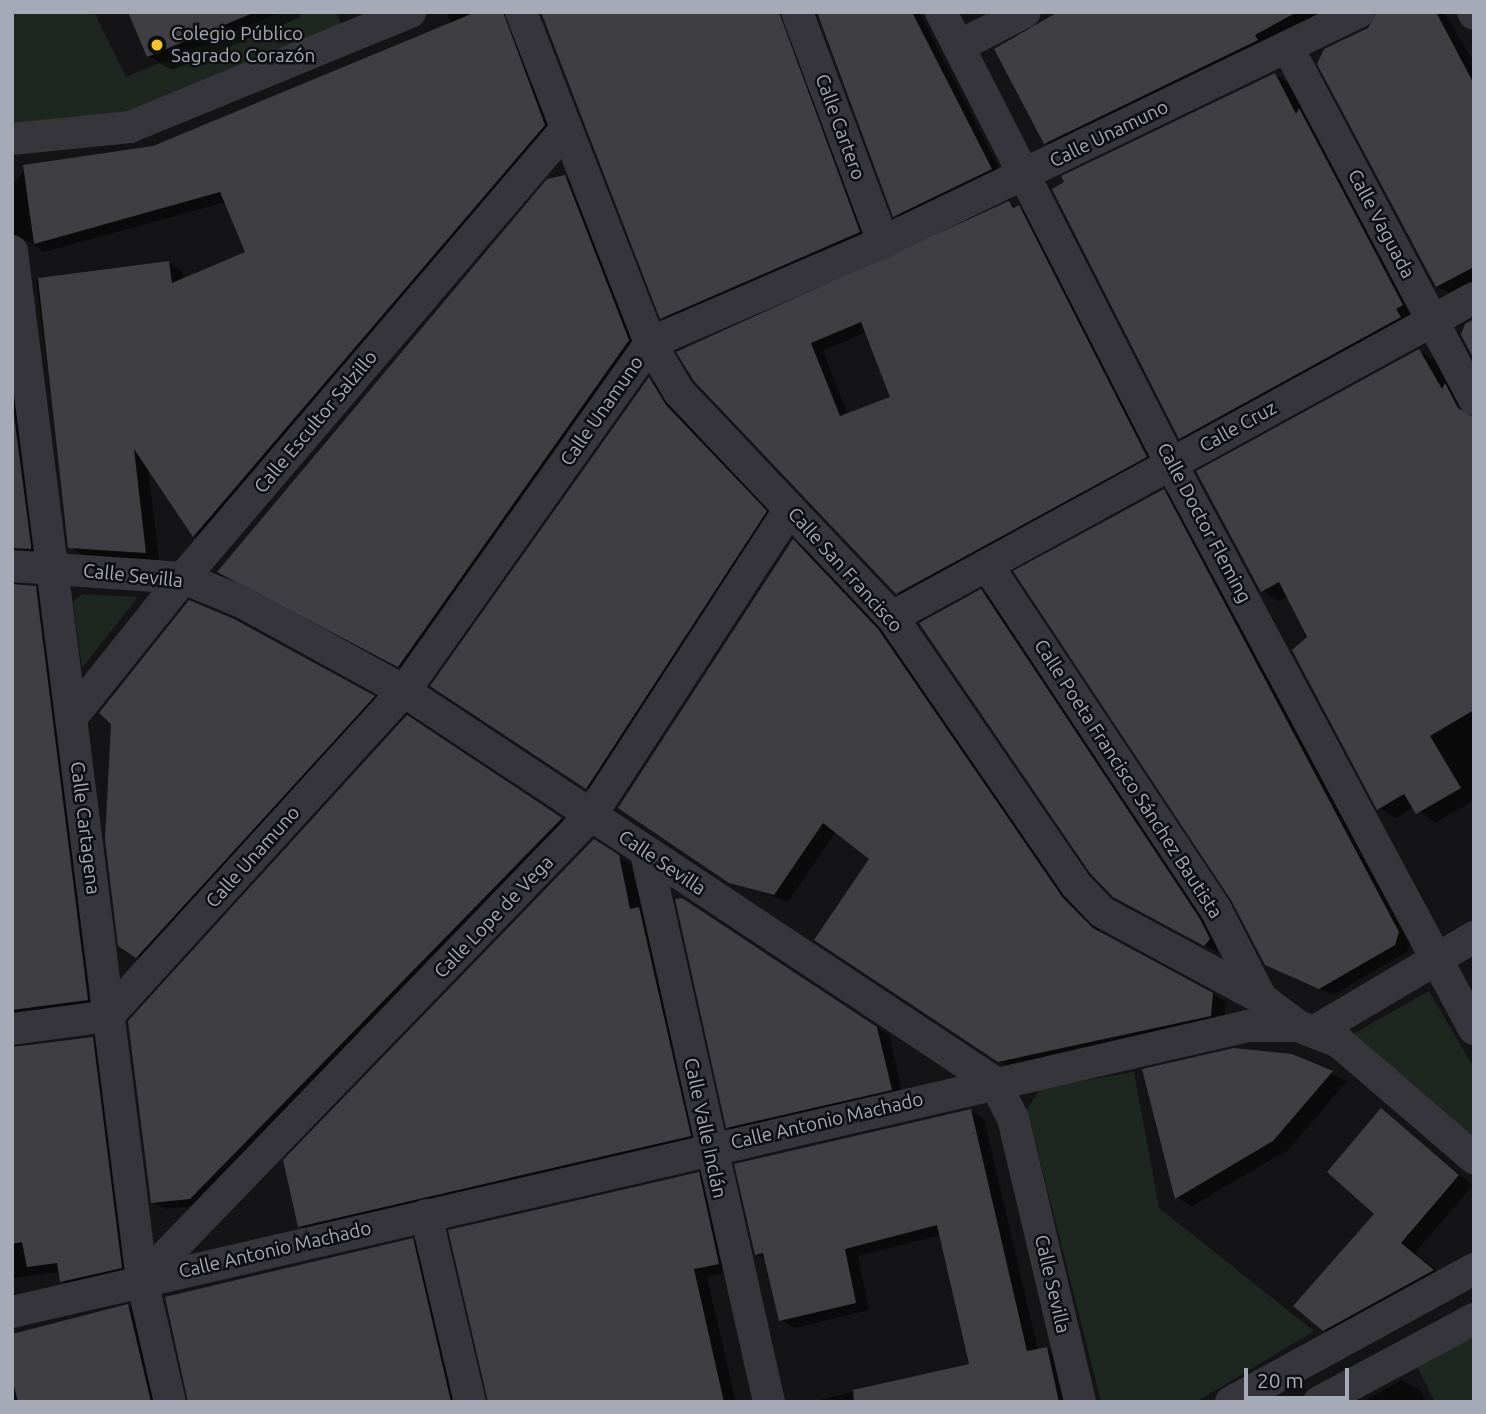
<!DOCTYPE html>
<html>
<head>
<meta charset="utf-8">
<style>
  body { margin:0 }
  #map { position:relative; width:1486px; height:1414px; overflow:hidden; background:#141416; font-family:Ubuntu,sans-serif }
  div>[style] { position:absolute }
  .green>* { inset:0; background:#1e2620 }
  .shadow>* { inset:0; background:#0007 }
  .building>* { inset:0; background:#3e3e43 }
  .street>* { height:32px; margin:-16px; padding:0 16px; transform-origin:16px; border-radius:16px; background:#35353b }
  .dots>* { width:19px; height:19px; translate:-50% -50%; box-sizing:border-box; border:4px solid #0f0f11; border-radius:50% }
  span { translate:-50% -50%; white-space:nowrap; text-align:center; line-height:1.15; -webkit-text-stroke:5px #0f0f11; paint-order:stroke }
  .poi-label { font-size:19px; color:#a6a9b6 }
  .left { translate:0 -50%; text-align:left }
  .street-label { font-size:19px; color:#a6a9b6 }
  .frame { position:absolute; inset:0; border:14px solid #a6a9b6; pointer-events:none }
  .scale { position:absolute; left:1244px; top:1368px; width:105px; height:32px; box-sizing:border-box; border:4px solid #a6a9b6; border-top:0; padding-left:9px; font-size:21px; line-height:24px; white-space:nowrap; color:#a6a9b6; -webkit-text-stroke:5px #0f0f11; paint-order:stroke }
</style>
</head>
<body>
<div id="map">
  <div class="green">
    <div style="clip-path:polygon(12px 12px,94px 12px,126px 77px,281px 12px,336px 12px,343px 29px,128px 113px,12px 124px)"></div>
    <div style="clip-path:polygon(82px 594px,138px 597px,82px 668px,73px 602px)"></div>
    <div style="clip-path:polygon(1429px 991px,1474px 1068px,1474px 1144px,1353px 1034px)"></div>
    <div style="clip-path:polygon(1134px 1072px,1159px 1208px,1314px 1331px,1196px 1402px,1101px 1402px,1027px 1109px,1041px 1088px)"></div>
    <div style="clip-path:polygon(1474px 1335px,1474px 1402px,1435px 1402px,1416px 1365px)"></div>
  </div>
  <div class="shadow">
    <div style="clip-path:polygon(130px 12px,299px 12px,301px 17px,172px 70px,148px 56px)"></div>
    <div style="clip-path:polygon(447px 12px,520px 12px,558px 133px,208px 544px,195px 536px,148px 467px,159px 560px,83px 555px,70px 547px,36px 280px,169px 263px,182px 271px,184px 280px,247px 253px,226px 202px,44px 252px,27px 240px,12px 248px,12px 185px,28px 167px,153px 148px,452px 25px)"></div>
    <div style="clip-path:polygon(543px 12px,795px 12px,872px 240px,675px 325px,662px 317px)"></div>
    <div style="clip-path:polygon(817px 12px,919px 12px,1003px 176px,907px 222px,895px 215px)"></div>
    <div style="clip-path:polygon(1067px 12px,1333px 12px,1063px 153px,1045px 142px)"></div>
    <div style="clip-path:polygon(1376px 12px,1444px 12px,1474px 63px,1474px 285px,1454px 296px,1437px 286px,1325px 51px,1375px 24px)"></div>
    <div style="clip-path:polygon(1275px 75px,1293px 85px,1420px 315px,1198px 448px,1180px 438px)"></div>
    <div style="clip-path:polygon(564px 177px,578px 184px,642px 348px,412px 673px,218px 571px,548px 181px)"></div>
    <div style="clip-path:polygon(evenodd,1009px 203px,1032px 215px,1159px 464px,910px 600px,897px 593px,695px 380px,1009px 203px,866px 332px,892px 398px,848px 415px,823px 351px,866px 332px)"></div>
    <div style="clip-path:polygon(12px 304px,44px 556px,12px 566px)"></div>
    <div style="clip-path:polygon(1419px 351px,1437px 361px,1474px 414px,1474px 800px,1435px 823px,1414px 807px,1396px 818px,1379px 808px,1288px 596px,1279px 601px,1262px 591px)"></div>
    <div style="clip-path:polygon(649px 379px,661px 386px,778px 519px,599px 795px,587px 788px)"></div>
    <div style="clip-path:polygon(1164px 491px,1176px 498px,1411px 940px,1407px 952px,1333px 995px,1279px 971px,1233px 899px)"></div>
    <div style="clip-path:polygon(793px 541px,806px 549px,891px 638px,1076px 907px,1106px 937px,1226px 1002px,1224px 1023px,1013px 1069px,999px 1061px,871px 858px,836px 831px,788px 902px,730px 881px)"></div>
    <div style="clip-path:polygon(12px 584px,35px 588px,49px 596px,101px 1007px,12px 1026px)"></div>
    <div style="clip-path:polygon(981px 591px,993px 598px,1221px 947px,1217px 952px,1127px 903px)"></div>
    <div style="clip-path:polygon(233px 620px,385px 704px,149px 964px,137px 957px)"></div>
    <div style="clip-path:polygon(420px 725px,574px 827px,204px 1205px,165px 1209px,152px 1202px)"></div>
    <div style="clip-path:polygon(607px 849px,631px 865px,642px 910px,652px 917px,703px 1143px,312px 1234px,299px 1226px)"></div>
    <div style="clip-path:polygon(695px 907px,889px 1035px,903px 1096px,740px 1134px,728px 1127px)"></div>
    <div style="clip-path:polygon(92px 1038px,106px 1046px,135px 1275px,75px 1289px,62px 1281px,60px 1272px,12px 1278px,12px 1048px)"></div>
    <div style="clip-path:polygon(1291px 1056px,1347px 1081px,1288px 1150px,1192px 1206px,1177px 1197px)"></div>
    <div style="clip-path:polygon(1381px 1110px,1473px 1185px,1415px 1253px,1448px 1279px,1340px 1338px,1324px 1329px,1376px 1214px)"></div>
    <div style="clip-path:polygon(971px 1111px,984px 1119px,1038px 1350px,1046px 1348px,1060px 1356px,1070px 1402px,810px 1402px,972px 1365px,941px 1235px,858px 1256px,869px 1310px,795px 1328px,781px 1320px,766px 1260px,756px 1254px)"></div>
    <div style="clip-path:polygon(698px 1174px,712px 1182px,732px 1271px,707px 1277px,736px 1402px,489px 1402px)"></div>
    <div style="clip-path:polygon(412px 1240px,426px 1248px,462px 1402px,189px 1402px)"></div>
    <div style="clip-path:polygon(128px 1306px,141px 1314px,162px 1402px,12px 1402px,12px 1334px)"></div>
    <div style="clip-path:polygon(1402px 1380px,1421px 1391px,1426px 1402px,1362px 1402px)"></div>
  </div>
  <div class="building">
    <div style="clip-path:polygon(128px 12px,253px 12px,253px 13px,147px 57px)"></div>
    <div style="clip-path:polygon(476px 12px,503px 12px,545px 125px,193px 537px,134px 449px,146px 553px,68px 548px,38px 278px,169px 261px,172px 283px,245px 252px,220px 192px,34px 244px,23px 165px,153px 146px)"></div>
    <div style="clip-path:polygon(541px 12px,779px 12px,860px 232px,660px 319px)"></div>
    <div style="clip-path:polygon(817px 12px,912px 12px,992px 169px,893px 217px)"></div>
    <div style="clip-path:polygon(1058px 12px,1297px 12px,1255px 35px,1258px 40px,1044px 144px,994px 49px)"></div>
    <div style="clip-path:polygon(1377px 12px,1436px 12px,1474px 84px,1474px 267px,1436px 287px,1317px 64px,1324px 49px,1368px 28px)"></div>
    <div style="clip-path:polygon(1275px 73px,1296px 114px,1299px 108px,1403px 305px,1396px 309px,1401px 317px,1179px 439px,1052px 189px,1064px 182px,1061px 176px)"></div>
    <div style="clip-path:polygon(565px 175px,629px 340px,398px 667px,217px 572px,547px 179px)"></div>
    <div style="clip-path:polygon(evenodd,1009px 201px,1013px 208px,1019px 205px,1147px 457px,896px 594px,694px 381px,676px 352px,1009px 201px,861px 322px,890px 397px,840px 416px,811px 343px,861px 322px)"></div>
    <div style="clip-path:polygon(1474px 319px,1474px 359px,1461px 335px,1465px 324px)"></div>
    <div style="clip-path:polygon(1419px 349px,1442px 389px,1445px 383px,1458px 408px,1474px 417px,1474px 710px,1430px 736px,1461px 788px,1416px 814px,1404px 794px,1377px 810px,1292px 650px,1307px 637px,1279px 582px,1261px 592px,1196px 471px)"></div>
    <div style="clip-path:polygon(649px 377px,666px 405px,767px 511px,586px 789px,430px 686px)"></div>
    <div style="clip-path:polygon(12px 400px,31px 545px,31px 549px,12px 548px)"></div>
    <div style="clip-path:polygon(1164px 489px,1399px 932px,1395px 945px,1319px 989px,1265px 965px,1231px 900px,1013px 571px)"></div>
    <div style="clip-path:polygon(793px 539px,878px 629px,1063px 898px,1093px 928px,1213px 993px,1211px 1016px,998px 1062px,814px 940px,869px 859px,823px 823px,774px 895px,729px 883px,618px 808px)"></div>
    <div style="clip-path:polygon(12px 584px,36px 586px,88px 1000px,12px 1010px)"></div>
    <div style="clip-path:polygon(981px 589px,1200px 919px,1210px 939px,1204px 946px,1113px 897px,1090px 873px,919px 623px)"></div>
    <div style="clip-path:polygon(189px 600px,234px 619px,375px 696px,136px 958px,118px 946px,105px 839px,111px 724px,99px 713px)"></div>
    <div style="clip-path:polygon(407px 715px,562px 818px,190px 1199px,151px 1203px,128px 1021px)"></div>
    <div style="clip-path:polygon(594px 839px,619px 855px,630px 909px,639px 907px,691px 1136px,298px 1227px,283px 1160px)"></div>
    <div style="clip-path:polygon(682px 898px,877px 1027px,892px 1090px,726px 1128px,675px 899px)"></div>
    <div style="clip-path:polygon(93px 1037px,122px 1268px,60px 1282px,57px 1263px,27px 1267px,22px 1242px,12px 1244px,12px 1047px)"></div>
    <div style="clip-path:polygon(1234px 1048px,1292px 1054px,1333px 1071px,1273px 1141px,1175px 1199px,1142px 1069px)"></div>
    <div style="clip-path:polygon(1381px 1108px,1459px 1175px,1401px 1243px,1434px 1270px,1323px 1331px,1293px 1306px,1374px 1214px,1327px 1172px)"></div>
    <div style="clip-path:polygon(971px 1109px,1027px 1351px,1047px 1347px,1059px 1402px,854px 1402px,853px 1390px,969px 1364px,937px 1225px,845px 1249px,856px 1303px,779px 1321px,763px 1253px,755px 1255px,734px 1164px)"></div>
    <div style="clip-path:polygon(699px 1172px,719px 1264px,694px 1269px,724px 1402px,488px 1402px,448px 1230px)"></div>
    <div style="clip-path:polygon(413px 1238px,451px 1402px,188px 1402px,165px 1297px)"></div>
    <div style="clip-path:polygon(128px 1304px,151px 1402px,18px 1402px,12px 1379px,12px 1334px)"></div>
  </div>
  <div class="street">
    <div style="left:521px;top:12px;width:355px;rotate:68.7deg"></div>
    <div style="left:650px;top:343px;width:57px;rotate:59.4deg"></div>
    <div style="left:679px;top:392px;width:310px;rotate:46.6deg"></div>
    <div style="left:892px;top:617px;width:325px;rotate:55.5deg"></div>
    <div style="left:1076px;top:885px;width:37px;rotate:46deg"></div>
    <div style="left:1102px;top:912px;width:181px;rotate:28.4deg"></div>
    <div style="left:1261px;top:998px;width:46px;rotate:37.1deg"></div>
    <div style="left:797px;top:12px;width:246px;rotate:69.5deg"></div>
    <div style="left:941px;top:12px;width:507px;rotate:63.03deg"></div>
    <div style="left:1171px;top:464px;width:641px;rotate:61.8deg"></div>
    <div style="left:1473px;top:12px;width:2px;rotate:63deg"></div>
    <div style="left:959px;top:46px;width:74px;rotate:-27.3deg"></div>
    <div style="left:1288px;top:48px;width:397px;rotate:62.1deg"></div>
    <div style="left:12px;top:139px;width:119px;rotate:-5.8deg"></div>
    <div style="left:130px;top:127px;width:303px;rotate:-22.3deg"></div>
    <div style="left:12px;top:251px;width:1037px;rotate:82.8deg"></div>
    <div style="left:142px;top:1280px;width:125px;rotate:77.1deg"></div>
    <div style="left:987px;top:565px;width:414px;rotate:56.4deg"></div>
    <div style="left:1216px;top:910px;width:99px;rotate:62.9deg"></div>
    <div style="left:12px;top:566px;width:171px;rotate:4deg"></div>
    <div style="left:183px;top:578px;width:64px;rotate:22.1deg"></div>
    <div style="left:242px;top:602px;width:185px;rotate:28.8deg"></div>
    <div style="left:404px;top:691px;width:708px;rotate:33.53deg"></div>
    <div style="left:994px;top:1082px;width:41px;rotate:62.2deg"></div>
    <div style="left:1013px;top:1118px;width:292px;rotate:76.7deg"></div>
    <div style="left:892px;top:617px;width:664px;rotate:-28.73deg"></div>
    <div style="left:71px;top:718px;width:179px;rotate:-51.3deg"></div>
    <div style="left:183px;top:578px;width:589px;rotate:-49.55deg"></div>
    <div style="left:646px;top:853px;width:563px;rotate:77.37deg"></div>
    <div style="left:12px;top:1029px;width:97px;rotate:-7.7deg"></div>
    <div style="left:108px;top:1016px;width:440px;rotate:-47.7deg"></div>
    <div style="left:404px;top:691px;width:426px;rotate:-54.7deg"></div>
    <div style="left:650px;top:343px;width:254px;rotate:-23.4deg"></div>
    <div style="left:883px;top:242px;width:529px;rotate:-25.79deg"></div>
    <div style="left:1315px;top:1031px;width:185px;rotate:-30.6deg"></div>
    <div style="left:426px;top:1215px;width:192px;rotate:76.8deg"></div>
    <div style="left:142px;top:1280px;width:646px;rotate:-46deg"></div>
    <div style="left:591px;top:815px;width:365px;rotate:-57deg"></div>
    <div style="left:12px;top:1312px;width:1269px;rotate:-13.03deg"></div>
    <div style="left:1248px;top:1026px;width:50px"></div>
    <div style="left:1298px;top:1026px;width:44px;rotate:21.3deg"></div>
    <div style="left:1339px;top:1042px;width:178px;rotate:40.7deg"></div>
    <div style="left:1231px;top:1402px;width:277px;rotate:-28.7deg"></div>
    <div style="left:1319px;top:1402px;width:176px;rotate:-28.2deg"></div>
  </div>
  <div class="dots">
    <div style="left:157px;top:45px;background:#f4c42e"></div>
  </div>
  <div class="poi-label">
    <span class="left" style="left:171px;top:45px">Colegio Público<br>Sagrado Corazón</span>
  </div>
  <div class="street-label">
    <span style="left:840px;top:127px;rotate:70deg">Calle Cartero</span>
    <span style="left:1109px;top:134px;rotate:-26deg">Calle Unamuno</span>
    <span style="left:1381px;top:224px;rotate:62deg">Calle Vaguada</span>
    <span style="left:602px;top:411px;rotate:-55deg">Calle Unamuno</span>
    <span style="left:316px;top:422px;rotate:-50deg">Calle Escultor Salzillo</span>
    <span style="left:1238px;top:427px;rotate:-29deg">Calle Cruz</span>
    <span style="left:1204px;top:523px;rotate:62deg">Calle Doctor Fleming</span>
    <span style="left:845px;top:570px;rotate:48deg">Calle San Francisco</span>
    <span style="left:133px;top:576px;rotate:6deg">Calle Sevilla</span>
    <span style="left:1128px;top:779px;rotate:57deg">Calle Poeta Francisco Sánchez Bautista</span>
    <span style="left:85px;top:828px;rotate:83deg">Calle Cartagena</span>
    <span style="left:253px;top:857px;rotate:-48deg">Calle Unamuno</span>
    <span style="left:662px;top:863px;rotate:34deg">Calle Sevilla</span>
    <span style="left:494px;top:917px;rotate:-46deg">Calle Lope de Vega</span>
    <span style="left:827px;top:1121px;rotate:-13deg">Calle Antonio Machado</span>
    <span style="left:705px;top:1128px;rotate:78deg">Calle Valle Inclán</span>
    <span style="left:275px;top:1250px;rotate:-13deg">Calle Antonio Machado</span>
    <span style="left:1052px;top:1284px;rotate:77deg">Calle Sevilla</span>
  </div>
  <div class="frame"></div>
  <div class="scale">20 m</div>
</div>
</body>
</html>
